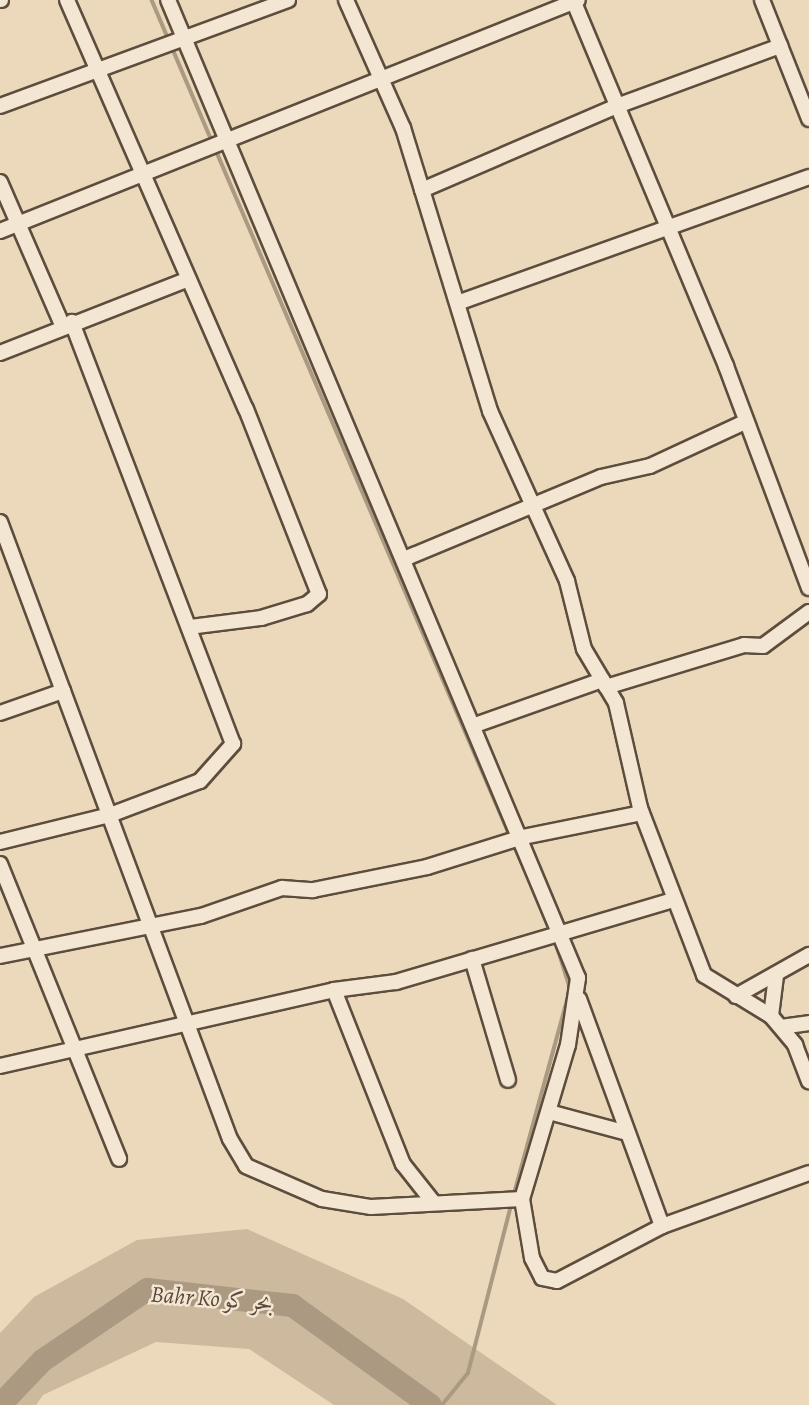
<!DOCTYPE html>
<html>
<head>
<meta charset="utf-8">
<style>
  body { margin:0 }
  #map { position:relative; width:809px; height:1405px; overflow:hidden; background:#ecd9bb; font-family:Alegreya,Amiri,serif }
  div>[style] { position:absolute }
  .green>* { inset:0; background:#ccb99e }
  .stream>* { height:3.5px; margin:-1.75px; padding:0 1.75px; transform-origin:1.75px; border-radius:1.75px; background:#ab9982 }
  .river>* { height:23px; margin:-11.5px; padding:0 11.5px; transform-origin:11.5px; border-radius:11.5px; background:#ab9982 }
  .roads { filter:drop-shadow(2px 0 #5d4d3d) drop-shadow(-2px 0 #5d4d3d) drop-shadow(0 2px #5d4d3d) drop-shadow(0 -2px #5d4d3d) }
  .minor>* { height:14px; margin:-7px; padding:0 7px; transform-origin:7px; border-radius:7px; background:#f3e6d3 }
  span { translate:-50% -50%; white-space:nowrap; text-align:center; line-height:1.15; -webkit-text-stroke:5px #f3e6d3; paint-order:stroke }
  .water-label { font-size:23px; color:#59493a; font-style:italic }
</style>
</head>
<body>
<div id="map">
  <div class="green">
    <div style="clip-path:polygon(247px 1229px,403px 1299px,557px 1405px,334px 1405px,249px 1349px,156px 1342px,43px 1395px,36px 1405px,0 1405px,0 1333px,34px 1297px,137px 1240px)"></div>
  </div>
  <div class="stream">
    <div style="left:152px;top:0;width:43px;rotate:67deg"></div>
    <div style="left:172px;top:47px;width:104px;rotate:66.9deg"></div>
    <div style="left:216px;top:150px;width:749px;rotate:66.79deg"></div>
    <div style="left:514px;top:845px;width:27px;rotate:66deg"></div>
    <div style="left:514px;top:1194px;width:213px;rotate:-74.7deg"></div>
    <div style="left:570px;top:989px;width:50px;rotate:-107.4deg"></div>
    <div style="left:442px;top:1405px;width:41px;rotate:-50.9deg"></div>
    <div style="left:468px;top:1373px;width:173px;rotate:-75.6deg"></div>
  </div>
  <div class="river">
    <div style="left:0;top:1404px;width:61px;rotate:-46.3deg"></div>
    <div style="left:42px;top:1360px;width:127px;rotate:-34.1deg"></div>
    <div style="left:147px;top:1289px;width:146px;rotate:6.3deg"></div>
    <div style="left:292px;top:1305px;width:170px;rotate:35.9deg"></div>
  </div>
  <div class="roads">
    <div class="minor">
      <div style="left:0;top:0;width:1px"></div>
      <div style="left:67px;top:0;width:446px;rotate:66.4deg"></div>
      <div style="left:246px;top:409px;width:199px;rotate:68.5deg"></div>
      <div style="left:319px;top:594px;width:16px;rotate:140deg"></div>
      <div style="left:307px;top:604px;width:48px;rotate:163.1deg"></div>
      <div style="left:261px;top:618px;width:72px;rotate:172.8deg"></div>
      <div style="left:346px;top:0;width:140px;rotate:66deg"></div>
      <div style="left:403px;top:128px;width:296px;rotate:72.9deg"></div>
      <div style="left:490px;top:411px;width:187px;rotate:65.6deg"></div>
      <div style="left:567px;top:581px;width:70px;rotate:76deg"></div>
      <div style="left:584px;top:649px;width:63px;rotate:59.3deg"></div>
      <div style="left:616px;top:703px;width:108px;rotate:77.1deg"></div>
      <div style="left:640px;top:808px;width:179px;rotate:69deg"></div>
      <div style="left:704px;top:975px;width:79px;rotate:31.5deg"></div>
      <div style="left:771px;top:1016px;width:38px;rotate:50deg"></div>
      <div style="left:795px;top:1045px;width:39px;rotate:69deg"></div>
      <div style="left:573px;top:0;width:397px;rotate:67.3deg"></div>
      <div style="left:726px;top:366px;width:237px;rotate:69.5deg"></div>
      <div style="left:762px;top:0;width:128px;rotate:68.4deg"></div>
      <div style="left:0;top:106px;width:307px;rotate:-20.2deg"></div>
      <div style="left:0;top:182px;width:158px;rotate:66.5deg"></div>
      <div style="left:422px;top:190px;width:212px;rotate:-23.3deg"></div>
      <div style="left:617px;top:106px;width:174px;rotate:-20.2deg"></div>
      <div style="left:0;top:231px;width:622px;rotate:-21.78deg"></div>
      <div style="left:460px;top:302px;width:371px;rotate:-19.7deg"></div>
      <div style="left:0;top:353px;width:200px;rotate:-21.4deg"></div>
      <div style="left:0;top:522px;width:658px;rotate:69.56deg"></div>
      <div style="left:230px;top:1139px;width:31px;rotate:59deg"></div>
      <div style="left:246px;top:1166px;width:83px;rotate:23.5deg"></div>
      <div style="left:322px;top:1199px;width:50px;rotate:9.3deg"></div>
      <div style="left:371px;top:1207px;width:151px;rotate:-3deg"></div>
      <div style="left:522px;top:1199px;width:161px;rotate:-73.4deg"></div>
      <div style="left:568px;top:1045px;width:68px;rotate:-81.5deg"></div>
      <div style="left:578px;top:978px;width:1060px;rotate:-112.74deg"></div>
      <div style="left:404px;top:559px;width:213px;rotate:-22.6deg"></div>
      <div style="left:601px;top:477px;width:50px;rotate:-12.7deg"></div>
      <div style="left:650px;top:466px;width:105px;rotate:-24.9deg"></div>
      <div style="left:606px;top:687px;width:144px;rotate:-16.9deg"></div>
      <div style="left:744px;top:645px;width:19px;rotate:3deg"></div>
      <div style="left:763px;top:646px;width:57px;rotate:-36.5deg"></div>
      <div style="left:0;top:713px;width:67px;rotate:-19.2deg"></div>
      <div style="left:475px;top:725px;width:135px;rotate:-19.5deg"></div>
      <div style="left:0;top:842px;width:113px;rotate:-13.8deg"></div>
      <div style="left:110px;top:815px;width:96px;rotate:-20.7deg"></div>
      <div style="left:200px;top:781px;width:50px;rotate:-48.3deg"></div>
      <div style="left:233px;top:744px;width:452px;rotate:-110.9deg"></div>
      <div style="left:0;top:864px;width:318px;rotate:68deg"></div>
      <div style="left:0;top:956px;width:205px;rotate:-11.3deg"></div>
      <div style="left:201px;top:916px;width:86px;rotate:-19.1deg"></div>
      <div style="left:282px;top:888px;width:31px;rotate:4deg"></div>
      <div style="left:313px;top:890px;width:116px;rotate:-11.4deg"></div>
      <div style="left:427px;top:867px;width:101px;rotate:-17.4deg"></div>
      <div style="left:523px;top:837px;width:121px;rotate:-11.4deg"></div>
      <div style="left:472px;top:959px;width:126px;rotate:73.4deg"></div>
      <div style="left:334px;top:990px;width:187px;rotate:68.4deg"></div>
      <div style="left:403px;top:1164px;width:48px;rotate:51.7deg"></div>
      <div style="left:736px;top:996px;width:84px;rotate:-29.3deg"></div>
      <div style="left:579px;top:999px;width:242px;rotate:69.9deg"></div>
      <div style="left:771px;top:1016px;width:40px;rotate:-82.9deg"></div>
      <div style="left:781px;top:1027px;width:28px;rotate:-8deg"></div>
      <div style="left:0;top:1066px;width:343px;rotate:-12.8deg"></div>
      <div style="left:334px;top:990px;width:63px;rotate:-7.4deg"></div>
      <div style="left:396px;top:982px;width:289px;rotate:-16.5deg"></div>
      <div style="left:549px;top:1112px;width:81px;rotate:15.1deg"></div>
      <div style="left:522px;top:1199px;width:60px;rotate:80.4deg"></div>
      <div style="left:532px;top:1258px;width:22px;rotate:63deg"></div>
      <div style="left:542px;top:1278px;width:15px;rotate:11deg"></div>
      <div style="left:557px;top:1281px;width:119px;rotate:-27.6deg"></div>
      <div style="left:662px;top:1226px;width:156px;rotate:-19.8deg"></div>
    </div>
  </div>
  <div class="water-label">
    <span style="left:212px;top:1299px;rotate:4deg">Bahr Ko بحر كو</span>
  </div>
</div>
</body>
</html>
